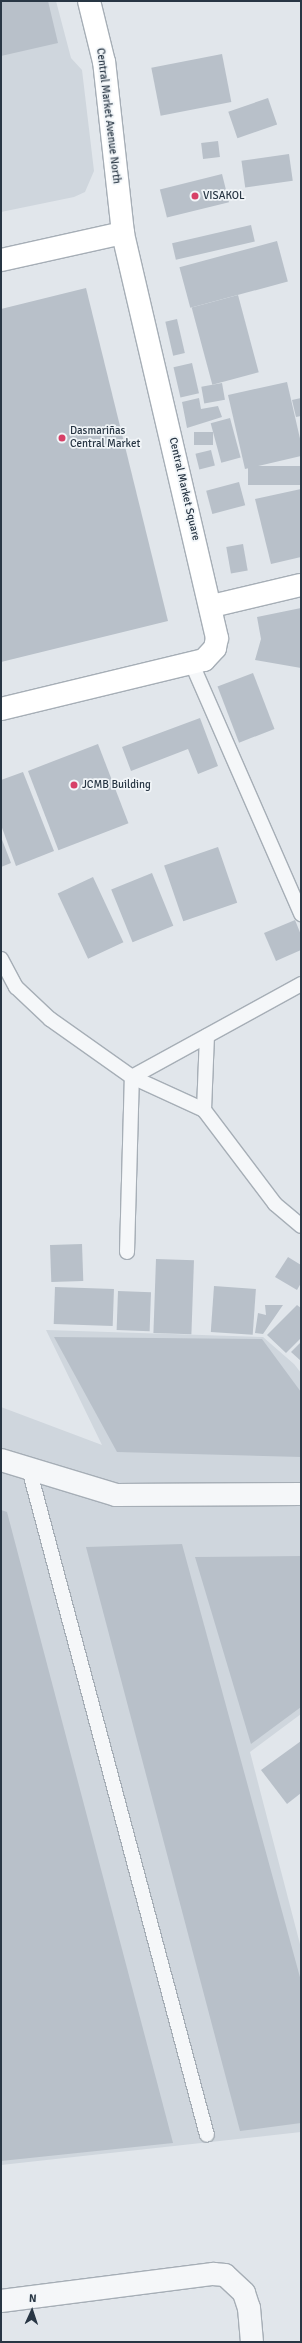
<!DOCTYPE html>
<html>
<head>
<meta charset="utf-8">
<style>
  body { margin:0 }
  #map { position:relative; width:302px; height:2343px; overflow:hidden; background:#e1e6eb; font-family:Signika,sans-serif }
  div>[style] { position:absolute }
  .built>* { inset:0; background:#cfd6dd }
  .building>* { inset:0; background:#b8c0c9; transform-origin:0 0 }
  .roads { filter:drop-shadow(1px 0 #a6aeb6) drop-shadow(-1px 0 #a6aeb6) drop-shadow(0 1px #a6aeb6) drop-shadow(0 -1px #a6aeb6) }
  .lane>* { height:14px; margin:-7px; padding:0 7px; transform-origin:7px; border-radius:7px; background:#f5f7f9 }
  .street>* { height:22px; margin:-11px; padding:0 11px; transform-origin:11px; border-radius:11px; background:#f5f7f9 }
  .secondary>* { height:22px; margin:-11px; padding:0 11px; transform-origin:11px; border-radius:11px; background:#fff }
  .dots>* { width:11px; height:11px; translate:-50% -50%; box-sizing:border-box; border:2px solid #f1f5f8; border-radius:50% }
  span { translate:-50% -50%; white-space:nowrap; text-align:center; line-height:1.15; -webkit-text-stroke:3.5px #f1f5f8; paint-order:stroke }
  .street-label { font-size:11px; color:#283644 }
  .poi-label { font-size:11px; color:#283644 }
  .left { translate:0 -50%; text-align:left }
  .frame { position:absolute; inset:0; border:2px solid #283644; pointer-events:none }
  .north { position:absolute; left:12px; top:2291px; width:40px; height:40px; -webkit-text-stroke:3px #f1f5f8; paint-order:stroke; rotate:3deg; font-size:11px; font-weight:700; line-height:16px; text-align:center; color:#283644 }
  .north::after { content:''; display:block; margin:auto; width:14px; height:18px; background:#283644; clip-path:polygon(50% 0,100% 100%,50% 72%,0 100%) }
</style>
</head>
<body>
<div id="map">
  <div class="built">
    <div style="clip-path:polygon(1px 1px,56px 1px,71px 58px,82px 70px,94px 171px,85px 192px,74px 197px,1px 212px)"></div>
    <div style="clip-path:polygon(46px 1330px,263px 1337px,294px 1364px,301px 1373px,301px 1714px,250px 1752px,301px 1948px,301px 2132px,1px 2165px,1px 1407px,102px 1445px)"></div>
  </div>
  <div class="building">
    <div style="clip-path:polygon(1px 1px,48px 1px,58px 43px,1px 56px)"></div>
    <div style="left:222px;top:54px;width:49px;height:72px;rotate:79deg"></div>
    <div style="left:268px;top:98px;width:28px;height:42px;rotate:71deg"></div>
    <div style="left:218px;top:141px;width:16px;height:17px;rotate:83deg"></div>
    <div style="left:289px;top:154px;width:27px;height:48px;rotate:82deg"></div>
    <div style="left:222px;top:174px;width:29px;height:64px;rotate:76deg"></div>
    <div style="left:251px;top:225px;width:17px;height:81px;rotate:77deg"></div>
    <div style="left:277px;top:241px;width:42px;height:101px;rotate:75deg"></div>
    <div style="clip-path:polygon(86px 288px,168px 621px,1px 662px,1px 309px)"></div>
    <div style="left:238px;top:295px;width:80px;height:48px;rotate:75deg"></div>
    <div style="left:177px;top:319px;width:35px;height:12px;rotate:77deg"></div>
    <div style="left:192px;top:363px;width:31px;height:19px;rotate:77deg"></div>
    <div style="clip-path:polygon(287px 382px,301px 443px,301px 456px,245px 469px,228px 395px)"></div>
    <div style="left:222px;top:383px;width:17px;height:21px;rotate:80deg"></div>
    <div style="clip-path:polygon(199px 398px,201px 409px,218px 406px,222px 417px,187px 428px,182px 402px)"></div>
    <div style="clip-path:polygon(301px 398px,301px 416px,296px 417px,292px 400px)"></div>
    <div style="left:230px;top:418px;width:41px;height:20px;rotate:75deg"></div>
    <div style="left:194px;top:432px;width:19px;height:13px"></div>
    <div style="left:211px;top:450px;width:16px;height:16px;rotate:76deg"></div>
    <div style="left:301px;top:466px;width:19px;height:53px;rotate:90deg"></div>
    <div style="left:239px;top:482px;width:24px;height:34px;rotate:75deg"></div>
    <div style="clip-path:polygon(301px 489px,301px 557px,271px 564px,255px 499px)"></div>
    <div style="left:243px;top:544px;width:27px;height:17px;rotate:80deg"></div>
    <div style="clip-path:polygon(301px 608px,301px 668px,255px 660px,261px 639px,257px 617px)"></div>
    <div style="left:253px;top:673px;width:60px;height:38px;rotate:69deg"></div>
    <div style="clip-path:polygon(200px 718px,218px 766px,198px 774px,188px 749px,131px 771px,122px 747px)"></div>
    <div style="left:98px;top:744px;width:85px;height:75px;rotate:69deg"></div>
    <div style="clip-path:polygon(23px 772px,54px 851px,16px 866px,1px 825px,1px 780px)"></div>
    <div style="clip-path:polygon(1px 837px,11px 863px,1px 867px)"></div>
    <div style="left:218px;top:847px;width:59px;height:57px;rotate:71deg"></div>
    <div style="left:152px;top:873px;width:57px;height:44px;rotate:68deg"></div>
    <div style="left:93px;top:877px;width:72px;height:39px;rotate:65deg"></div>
    <div style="clip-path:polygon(295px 920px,301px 935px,301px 950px,276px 961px,264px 933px)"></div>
    <div style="left:82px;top:1244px;width:37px;height:32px;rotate:88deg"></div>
    <div style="clip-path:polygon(288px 1257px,301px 1265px,301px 1283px,297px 1290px,275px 1277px)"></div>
    <div style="left:156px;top:1259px;width:38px;height:74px;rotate:2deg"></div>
    <div style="left:214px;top:1286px;width:42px;height:46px;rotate:4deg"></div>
    <div style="left:55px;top:1287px;width:59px;height:37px;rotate:2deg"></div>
    <div style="left:118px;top:1291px;width:33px;height:39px;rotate:2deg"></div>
    <div style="clip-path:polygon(265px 1305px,283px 1305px,263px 1334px,255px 1333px,258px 1313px,266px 1315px)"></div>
    <div style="clip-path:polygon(297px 1305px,301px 1308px,301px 1338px,286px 1353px,267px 1335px)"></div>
    <div style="clip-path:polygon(54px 1337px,262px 1339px,301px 1392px,301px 1457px,117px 1452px)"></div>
    <div style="clip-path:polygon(301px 1342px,301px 1361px,291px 1352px)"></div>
    <div style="clip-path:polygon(1px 1510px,7px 1512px,173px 2143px,1px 2161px)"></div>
    <div style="clip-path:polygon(182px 1544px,301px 1981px,301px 2123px,240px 2131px,86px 1547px)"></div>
    <div style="clip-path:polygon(301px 1556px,301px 1707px,251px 1744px,195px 1557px)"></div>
    <div style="clip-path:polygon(301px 1741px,301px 1793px,287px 1804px,261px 1770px)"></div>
  </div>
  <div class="roads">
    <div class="lane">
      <div style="left:192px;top:664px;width:273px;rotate:66.4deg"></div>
      <div style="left:1px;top:959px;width:32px;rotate:62deg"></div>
      <div style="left:16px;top:987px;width:47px;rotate:43.3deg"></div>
      <div style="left:50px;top:1019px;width:100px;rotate:35.3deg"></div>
      <div style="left:132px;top:1077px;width:79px;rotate:24.6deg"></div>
      <div style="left:204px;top:1110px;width:118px;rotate:52.9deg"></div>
      <div style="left:275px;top:1204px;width:34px;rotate:40deg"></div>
      <div style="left:132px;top:1077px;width:193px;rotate:-28.8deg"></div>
      <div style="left:204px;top:1110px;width:74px;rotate:-87.7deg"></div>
      <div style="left:127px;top:1252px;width:175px;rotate:-88.4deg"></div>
      <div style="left:29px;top:1469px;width:689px;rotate:75.04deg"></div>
    </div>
    <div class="street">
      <div style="left:1px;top:1460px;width:120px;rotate:16.9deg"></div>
      <div style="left:116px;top:1495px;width:185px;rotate:-0.3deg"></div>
      <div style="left:1px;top:2301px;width:214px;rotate:-7.3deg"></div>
      <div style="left:213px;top:2274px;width:12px;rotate:5deg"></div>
      <div style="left:225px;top:2275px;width:26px;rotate:43deg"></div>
      <div style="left:244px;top:2293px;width:16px;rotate:72deg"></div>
      <div style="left:249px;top:2308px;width:34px;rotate:85deg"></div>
    </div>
    <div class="secondary">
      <div style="left:1px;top:260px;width:125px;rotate:-12.5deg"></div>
      <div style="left:212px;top:606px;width:91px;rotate:-13.3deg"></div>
      <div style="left:1px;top:709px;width:209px;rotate:-13.6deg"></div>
      <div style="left:204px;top:660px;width:16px;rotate:-47deg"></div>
      <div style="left:215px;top:648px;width:10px;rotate:-79deg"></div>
      <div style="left:217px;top:638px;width:416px;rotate:-103.1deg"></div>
      <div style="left:123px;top:233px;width:172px;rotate:-96.3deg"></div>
      <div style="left:104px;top:62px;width:63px;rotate:-103.8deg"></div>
    </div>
  </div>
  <div class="dots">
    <div style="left:195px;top:196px;background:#d74067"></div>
    <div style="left:62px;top:438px;background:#d74067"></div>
    <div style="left:74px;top:785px;background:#d74067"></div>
  </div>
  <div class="street-label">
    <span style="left:108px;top:116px;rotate:83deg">Central Market Avenue North</span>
    <span style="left:184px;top:489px;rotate:77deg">Central Market Square</span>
  </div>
  <div class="poi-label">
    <span class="left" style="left:203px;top:196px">VISAKOL</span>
    <span class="left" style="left:70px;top:438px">Dasmariñas<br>Central Market</span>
    <span class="left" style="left:82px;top:785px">JCMB Building</span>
  </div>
  <div class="frame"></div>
  <div class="north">N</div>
</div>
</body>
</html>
